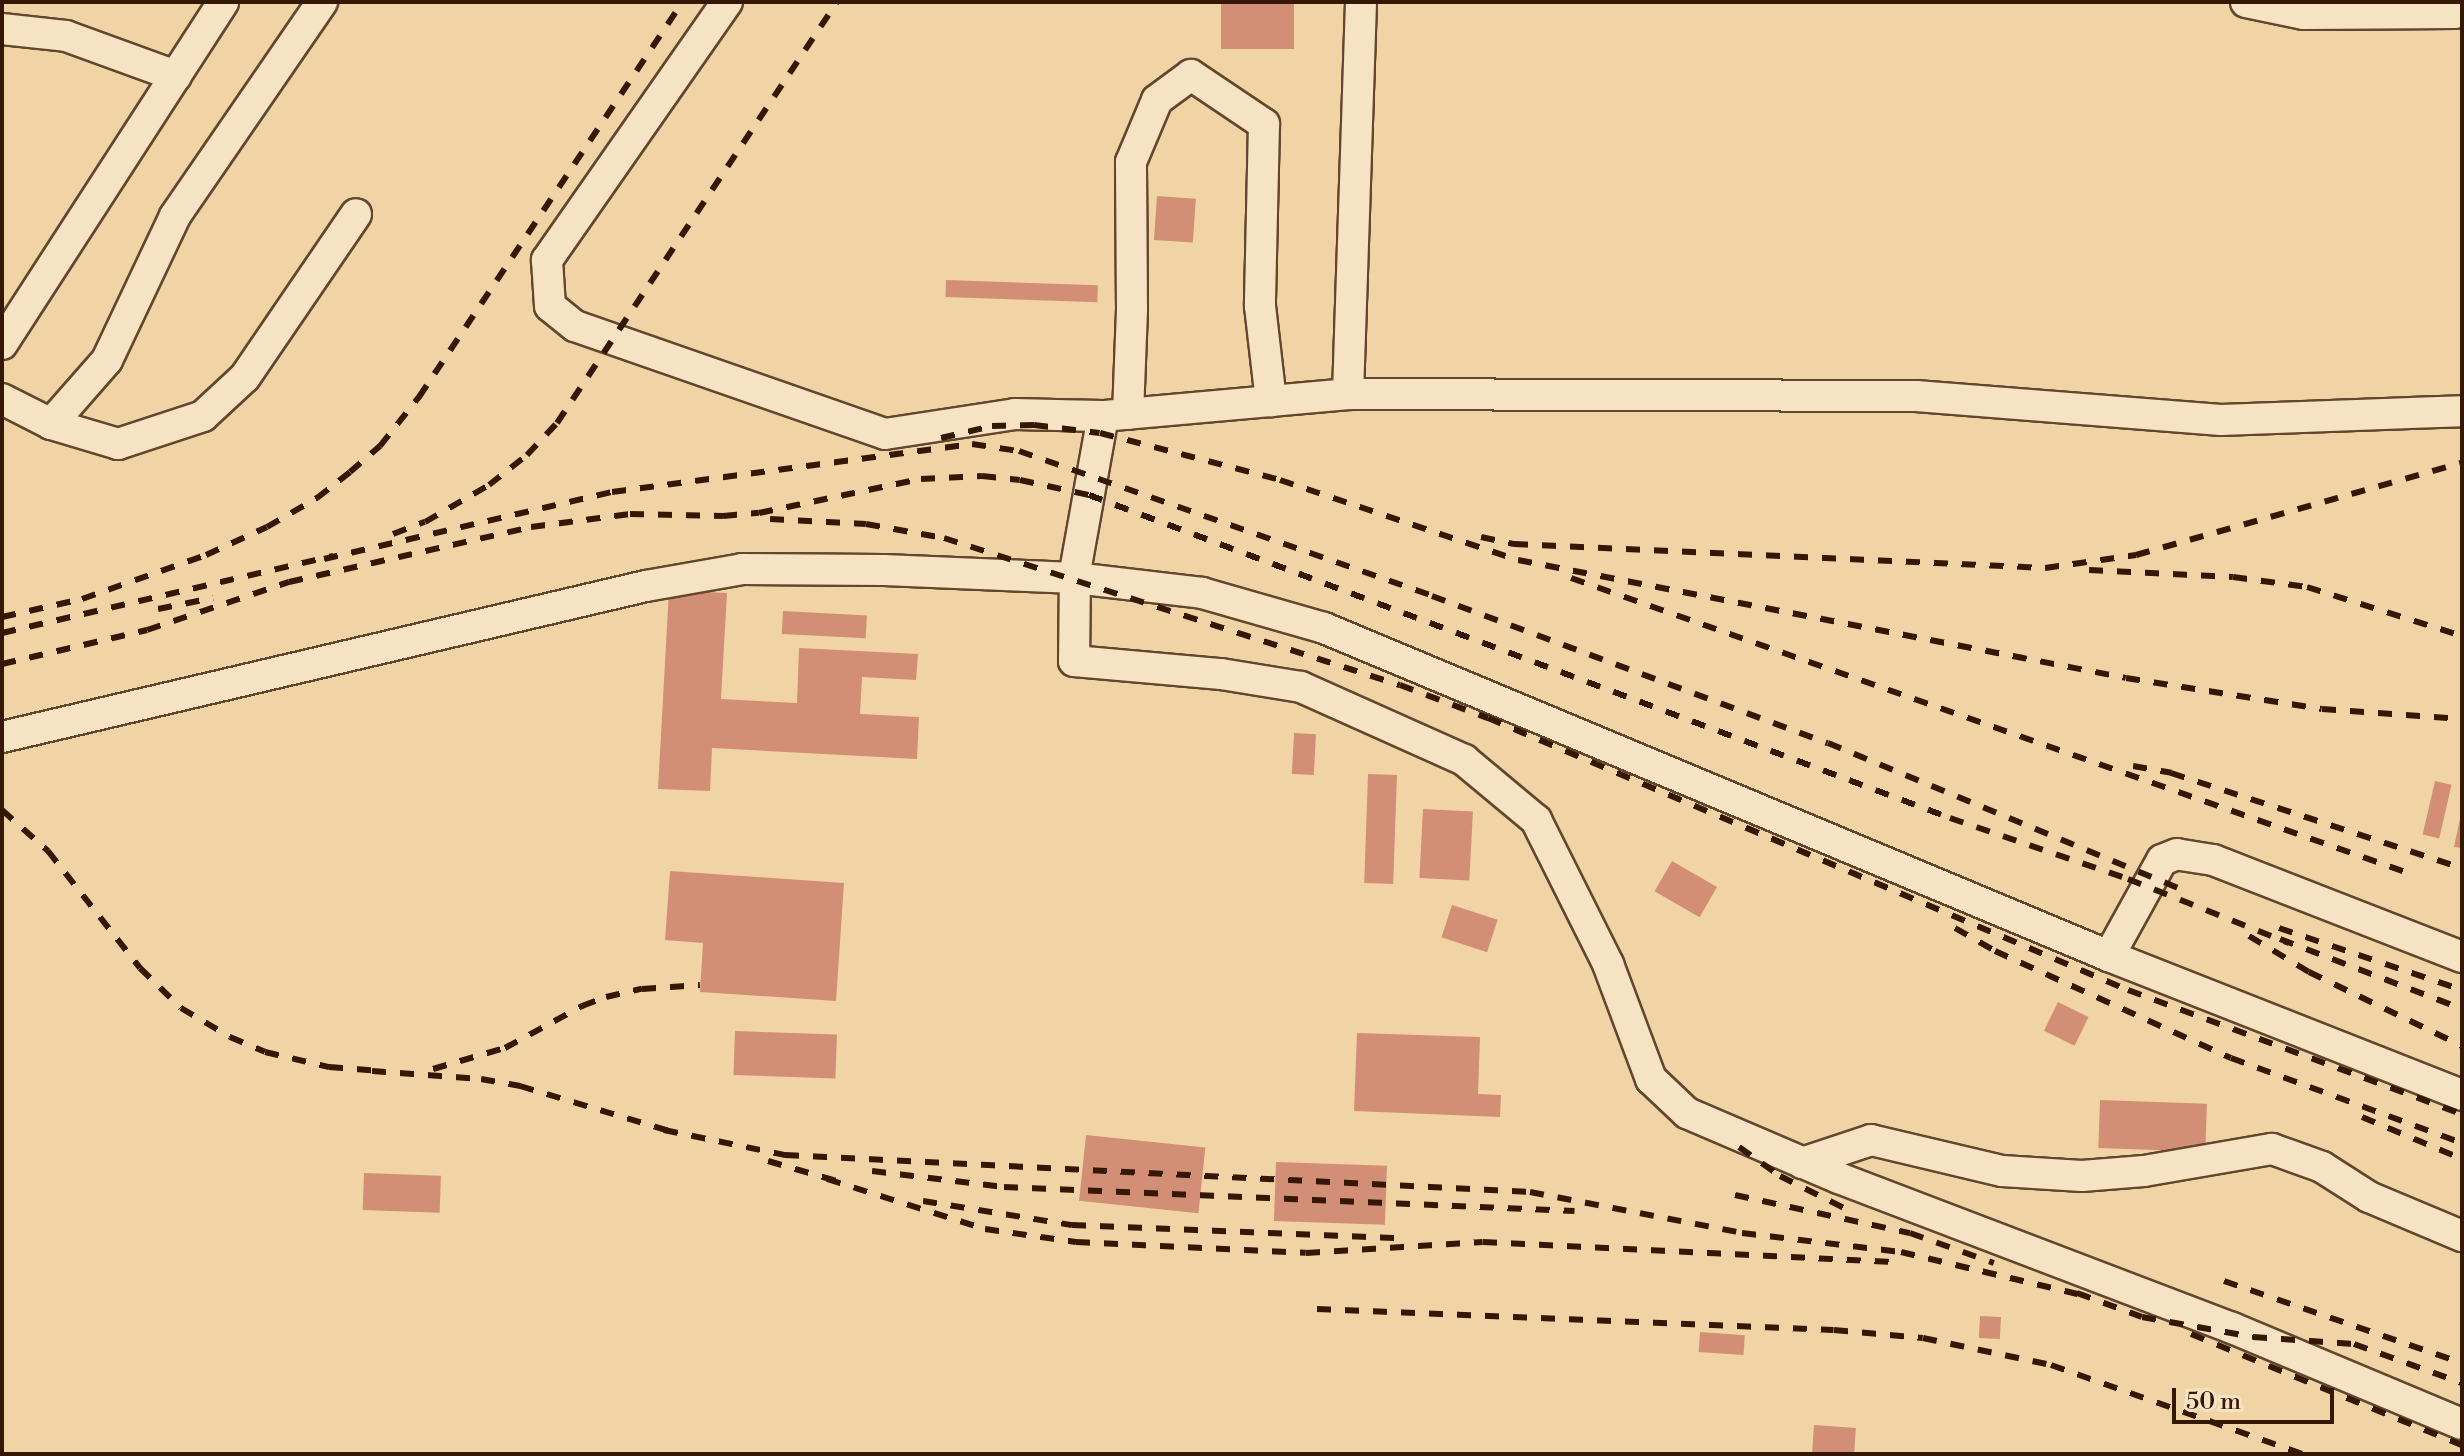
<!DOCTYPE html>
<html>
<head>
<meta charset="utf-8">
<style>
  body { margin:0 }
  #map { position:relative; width:2464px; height:1456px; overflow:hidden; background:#f1d4a5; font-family:"Libre Bodoni",serif }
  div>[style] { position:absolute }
  .building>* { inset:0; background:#d38f75; transform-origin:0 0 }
  .roads { filter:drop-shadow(2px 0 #63462d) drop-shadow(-2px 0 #63462d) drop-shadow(0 2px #63462d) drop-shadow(0 -2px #63462d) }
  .minor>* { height:30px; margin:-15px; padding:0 15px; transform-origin:15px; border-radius:15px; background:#f6e3c4 }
  .rail>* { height:6px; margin-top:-3px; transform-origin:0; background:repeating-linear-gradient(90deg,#341705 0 14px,transparent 0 28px) }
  span { translate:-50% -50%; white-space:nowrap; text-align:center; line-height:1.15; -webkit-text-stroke:6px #f6e3c4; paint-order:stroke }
  .frame { position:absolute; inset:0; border:4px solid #341705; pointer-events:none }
  .scale { position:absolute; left:2172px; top:1388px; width:162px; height:36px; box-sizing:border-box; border:4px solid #341705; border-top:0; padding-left:10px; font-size:24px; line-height:28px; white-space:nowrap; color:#341705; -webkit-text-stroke:6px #f6e3c4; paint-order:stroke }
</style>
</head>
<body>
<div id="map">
  <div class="building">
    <div style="left:1221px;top:2px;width:73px;height:47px"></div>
    <div style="left:1157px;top:196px;width:39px;height:44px;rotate:4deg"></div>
    <div style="left:946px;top:280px;width:152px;height:17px;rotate:2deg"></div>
    <div style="clip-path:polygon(669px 590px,727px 593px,721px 699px,797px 703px,799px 648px,918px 654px,916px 680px,862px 677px,860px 714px,919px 717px,917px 759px,712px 748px,710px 791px,658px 789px)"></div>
    <div style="left:783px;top:611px;width:84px;height:23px;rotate:3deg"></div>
    <div style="left:1294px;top:733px;width:22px;height:41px;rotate:3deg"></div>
    <div style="left:1368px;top:774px;width:29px;height:109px;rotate:2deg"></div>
    <div style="left:2435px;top:781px;width:17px;height:55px;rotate:13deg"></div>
    <div style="left:1423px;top:809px;width:50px;height:69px;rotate:3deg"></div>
    <div style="clip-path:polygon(2461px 814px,2462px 815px,2462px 848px,2454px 847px)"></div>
    <div style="left:1672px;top:861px;width:52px;height:35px;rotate:30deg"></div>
    <div style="clip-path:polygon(670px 871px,844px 883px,836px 1001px,700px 992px,703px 943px,665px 940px)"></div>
    <div style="left:1452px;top:905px;width:48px;height:34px;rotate:18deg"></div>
    <div style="left:2058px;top:1002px;width:34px;height:32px;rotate:26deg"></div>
    <div style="left:735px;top:1031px;width:102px;height:44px;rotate:2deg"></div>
    <div style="clip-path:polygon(1357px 1033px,1480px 1037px,1478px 1094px,1501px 1095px,1500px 1117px,1354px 1111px)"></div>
    <div style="left:2100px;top:1100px;width:107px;height:48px;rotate:2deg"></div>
    <div style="left:1086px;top:1135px;width:120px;height:66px;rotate:6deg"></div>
    <div style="left:1276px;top:1162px;width:111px;height:59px;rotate:2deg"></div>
    <div style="left:364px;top:1173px;width:77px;height:37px;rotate:2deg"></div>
    <div style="left:1980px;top:1316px;width:21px;height:22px;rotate:3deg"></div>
    <div style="left:1700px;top:1332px;width:45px;height:20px;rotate:4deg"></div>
    <div style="left:1814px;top:1425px;width:42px;height:29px;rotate:4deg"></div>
  </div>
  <div class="roads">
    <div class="minor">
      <div style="left:727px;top:2px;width:315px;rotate:124.9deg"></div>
      <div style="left:547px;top:260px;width:46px;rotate:86.3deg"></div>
      <div style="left:550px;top:306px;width:32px;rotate:39deg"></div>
      <div style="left:575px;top:326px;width:328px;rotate:19.2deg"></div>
      <div style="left:885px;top:434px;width:132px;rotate:-8.7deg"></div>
      <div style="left:1015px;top:414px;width:88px;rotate:1.3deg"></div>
      <div style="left:1103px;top:416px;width:246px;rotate:-5.1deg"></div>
      <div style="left:1348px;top:394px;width:568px;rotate:0.2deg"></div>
      <div style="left:1916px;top:396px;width:306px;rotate:4.5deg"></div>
      <div style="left:2221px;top:420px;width:241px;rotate:-2.1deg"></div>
      <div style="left:2246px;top:2px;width:59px;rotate:11.7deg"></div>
      <div style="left:2304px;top:14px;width:151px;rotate:-0.4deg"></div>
      <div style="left:2px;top:29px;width:64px;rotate:6.2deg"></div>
      <div style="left:66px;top:36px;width:117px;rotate:20deg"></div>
      <div style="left:2px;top:344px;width:407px;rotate:-57.1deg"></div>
      <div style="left:1348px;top:394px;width:392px;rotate:-88.1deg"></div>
      <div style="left:2px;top:399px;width:55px;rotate:27deg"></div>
      <div style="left:51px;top:424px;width:70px;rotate:16.6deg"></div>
      <div style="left:118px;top:444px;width:89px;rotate:-18.2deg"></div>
      <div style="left:203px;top:416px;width:57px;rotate:-42.9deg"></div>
      <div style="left:245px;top:377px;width:197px;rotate:-55.7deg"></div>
      <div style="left:1128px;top:414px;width:105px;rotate:-87.8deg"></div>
      <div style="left:1132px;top:309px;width:147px;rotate:-90.4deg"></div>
      <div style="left:1131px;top:162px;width:67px;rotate:-67.2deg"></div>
      <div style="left:1157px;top:100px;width:42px;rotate:-36.3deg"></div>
      <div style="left:1191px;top:75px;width:88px;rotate:33.9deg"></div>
      <div style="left:1264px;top:124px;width:182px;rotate:91.3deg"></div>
      <div style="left:1260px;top:306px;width:96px;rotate:83.4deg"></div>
      <div style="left:1103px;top:416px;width:158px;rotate:100.2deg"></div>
      <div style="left:1075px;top:571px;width:90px;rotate:90.6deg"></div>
      <div style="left:1074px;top:661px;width:148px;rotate:5.1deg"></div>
      <div style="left:1221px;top:674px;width:81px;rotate:9.2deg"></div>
      <div style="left:1301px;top:687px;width:179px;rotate:24.1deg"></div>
      <div style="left:1464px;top:760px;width:94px;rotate:39.8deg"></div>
      <div style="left:1536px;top:820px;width:161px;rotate:63.4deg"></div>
      <div style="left:1608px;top:964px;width:123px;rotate:69.5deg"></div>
      <div style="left:1651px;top:1079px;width:50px;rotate:43.4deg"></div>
      <div style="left:1687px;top:1113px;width:165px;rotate:23.2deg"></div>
      <div style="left:1839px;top:1178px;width:421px;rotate:20.9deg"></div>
      <div style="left:2232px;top:1328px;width:249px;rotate:22.7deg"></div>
      <div style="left:51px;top:424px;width:85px;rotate:-48.8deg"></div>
      <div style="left:107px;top:360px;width:159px;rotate:-64.7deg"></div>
      <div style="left:175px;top:216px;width:260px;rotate:-55.5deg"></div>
      <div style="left:2px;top:737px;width:661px;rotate:-13.2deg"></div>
      <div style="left:646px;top:586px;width:97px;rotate:-10deg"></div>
      <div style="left:742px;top:569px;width:142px;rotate:0.4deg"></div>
      <div style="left:884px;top:570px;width:191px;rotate:2.4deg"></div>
      <div style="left:1075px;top:578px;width:128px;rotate:6.7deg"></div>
      <div style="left:1202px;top:593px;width:127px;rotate:16deg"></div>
      <div style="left:1324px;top:628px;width:851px;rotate:22.68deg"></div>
      <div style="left:2462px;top:957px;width:267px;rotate:-158.7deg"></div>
      <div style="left:2213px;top:860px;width:36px;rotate:-171deg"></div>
      <div style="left:2177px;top:854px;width:16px;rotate:158deg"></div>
      <div style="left:2162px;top:860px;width:110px;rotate:118.9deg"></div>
      <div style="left:2109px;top:956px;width:379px;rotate:21.5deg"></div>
      <div style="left:1802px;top:1163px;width:73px;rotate:-18.4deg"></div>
      <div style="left:1871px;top:1140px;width:135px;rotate:13.3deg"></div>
      <div style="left:2002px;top:1171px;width:80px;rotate:3.6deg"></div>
      <div style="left:2082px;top:1176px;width:62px;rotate:-4.6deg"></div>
      <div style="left:2144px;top:1171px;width:130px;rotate:-9.8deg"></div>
      <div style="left:2272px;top:1149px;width:53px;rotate:19.8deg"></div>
      <div style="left:2322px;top:1167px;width:56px;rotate:32.6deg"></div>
      <div style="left:2369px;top:1197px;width:101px;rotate:22.8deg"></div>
    </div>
  </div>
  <div class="rail">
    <div style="left:941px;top:438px;width:52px;rotate:-13.2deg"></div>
    <div style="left:992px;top:426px;width:42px;rotate:-1.4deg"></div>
    <div style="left:1034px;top:425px;width:66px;rotate:6.9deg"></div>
    <div style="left:1100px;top:433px;width:186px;rotate:14.6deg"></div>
    <div style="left:1280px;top:480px;width:251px;rotate:18.6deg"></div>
    <div style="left:1518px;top:560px;width:619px;rotate:10.98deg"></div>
    <div style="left:2126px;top:678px;width:198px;rotate:9deg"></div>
    <div style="left:2322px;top:709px;width:140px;rotate:4.1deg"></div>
    <div style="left:770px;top:519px;width:96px;rotate:3deg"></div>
    <div style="left:866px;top:524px;width:79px;rotate:10.2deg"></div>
    <div style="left:944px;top:538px;width:479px;rotate:17.9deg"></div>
    <div style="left:1400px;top:685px;width:94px;rotate:20.6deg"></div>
    <div style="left:1488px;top:718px;width:695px;rotate:23.03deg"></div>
    <div style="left:2128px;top:990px;width:356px;rotate:20.4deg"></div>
    <div style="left:393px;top:534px;width:34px;rotate:-21deg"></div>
    <div style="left:425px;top:522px;width:74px;rotate:-30deg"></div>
    <div style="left:489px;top:485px;width:48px;rotate:-38.3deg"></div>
    <div style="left:527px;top:455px;width:44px;rotate:-46.8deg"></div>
    <div style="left:557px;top:423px;width:506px;rotate:-56.37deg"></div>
    <div style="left:1481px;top:537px;width:34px;rotate:12deg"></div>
    <div style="left:1514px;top:544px;width:532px;rotate:2.59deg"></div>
    <div style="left:2045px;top:568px;width:92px;rotate:-8.1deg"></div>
    <div style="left:2136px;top:555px;width:339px;rotate:-15.8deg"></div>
    <div style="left:324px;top:559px;width:296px;rotate:-13.1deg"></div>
    <div style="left:612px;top:492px;width:363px;rotate:-7.6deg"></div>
    <div style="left:972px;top:444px;width:48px;rotate:8.5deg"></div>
    <div style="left:1019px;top:451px;width:438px;rotate:19.3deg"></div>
    <div style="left:1432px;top:596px;width:422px;rotate:20.4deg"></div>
    <div style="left:1828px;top:743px;width:381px;rotate:22.5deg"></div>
    <div style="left:2089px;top:570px;width:144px;rotate:2.8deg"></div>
    <div style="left:2233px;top:577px;width:75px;rotate:7.7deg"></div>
    <div style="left:2307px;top:587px;width:163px;rotate:17.5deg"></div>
    <div style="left:1571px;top:578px;width:894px;rotate:19.41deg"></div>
    <div style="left:158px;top:609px;width:56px;rotate:-11.3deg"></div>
    <div style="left:2px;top:617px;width:82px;rotate:-12.7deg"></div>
    <div style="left:82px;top:599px;width:132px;rotate:-19.5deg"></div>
    <div style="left:206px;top:555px;width:67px;rotate:-24.7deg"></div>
    <div style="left:267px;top:527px;width:58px;rotate:-30.1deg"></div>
    <div style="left:317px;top:498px;width:42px;rotate:-38.2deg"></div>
    <div style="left:350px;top:472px;width:40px;rotate:-41deg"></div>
    <div style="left:380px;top:446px;width:63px;rotate:-51.5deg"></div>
    <div style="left:419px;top:397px;width:475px;rotate:-56.3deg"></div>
    <div style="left:2px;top:633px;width:340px;rotate:-13.1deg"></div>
    <div style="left:2px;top:664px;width:149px;rotate:-13.2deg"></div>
    <div style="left:147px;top:630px;width:150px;rotate:-18.7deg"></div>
    <div style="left:289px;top:582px;width:248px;rotate:-12.8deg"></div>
    <div style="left:531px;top:527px;width:100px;rotate:-7.5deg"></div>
    <div style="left:630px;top:514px;width:93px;rotate:1.2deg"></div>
    <div style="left:723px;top:516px;width:36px;rotate:-5deg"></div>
    <div style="left:759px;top:513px;width:166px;rotate:-11.9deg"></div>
    <div style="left:921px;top:479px;width:61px;rotate:-2.8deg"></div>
    <div style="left:982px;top:476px;width:38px;rotate:6deg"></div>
    <div style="left:1020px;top:480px;width:71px;rotate:12.3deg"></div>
    <div style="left:1089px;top:495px;width:920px;rotate:20.56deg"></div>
    <div style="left:1950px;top:818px;width:188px;rotate:18.9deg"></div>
    <div style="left:2128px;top:879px;width:173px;rotate:21.7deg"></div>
    <div style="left:2133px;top:766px;width:39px;rotate:10deg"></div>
    <div style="left:2171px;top:773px;width:306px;rotate:18.1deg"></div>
    <div style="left:2px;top:810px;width:62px;rotate:41.7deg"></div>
    <div style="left:48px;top:851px;width:149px;rotate:51.8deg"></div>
    <div style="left:140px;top:968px;width:57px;rotate:44.3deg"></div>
    <div style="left:181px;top:1008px;width:57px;rotate:30.6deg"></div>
    <div style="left:230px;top:1037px;width:38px;rotate:23deg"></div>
    <div style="left:265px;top:1052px;width:66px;rotate:13.2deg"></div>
    <div style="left:329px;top:1067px;width:52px;rotate:4.4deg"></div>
    <div style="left:1955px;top:928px;width:46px;rotate:29.9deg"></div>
    <div style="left:1995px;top:951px;width:259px;rotate:24.4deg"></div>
    <div style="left:2231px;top:1058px;width:246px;rotate:20.2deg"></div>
    <div style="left:2279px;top:928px;width:193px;rotate:18.7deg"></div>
    <div style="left:2249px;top:936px;width:70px;rotate:31deg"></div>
    <div style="left:2309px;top:972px;width:170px;rotate:25.8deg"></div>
    <div style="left:2280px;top:939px;width:195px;rotate:21deg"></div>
    <div style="left:433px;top:1069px;width:75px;rotate:-16.3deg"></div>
    <div style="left:505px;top:1048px;width:88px;rotate:-28.6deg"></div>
    <div style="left:582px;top:1006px;width:26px;rotate:-21deg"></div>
    <div style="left:606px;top:997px;width:37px;rotate:-13deg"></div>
    <div style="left:642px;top:989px;width:58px;rotate:-3.9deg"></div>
    <div style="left:372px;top:1071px;width:109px;rotate:4.2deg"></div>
    <div style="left:481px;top:1079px;width:40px;rotate:10deg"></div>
    <div style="left:520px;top:1086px;width:159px;rotate:16.8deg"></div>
    <div style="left:2362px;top:1117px;width:108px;rotate:22.8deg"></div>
    <div style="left:664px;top:1130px;width:124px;rotate:11.7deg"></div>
    <div style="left:785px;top:1155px;width:746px;rotate:2.84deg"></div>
    <div style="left:1530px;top:1192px;width:216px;rotate:10.9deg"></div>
    <div style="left:1742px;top:1233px;width:160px;rotate:6.8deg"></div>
    <div style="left:1901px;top:1252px;width:190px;rotate:13.4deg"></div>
    <div style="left:1739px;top:1147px;width:50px;rotate:35.3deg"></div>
    <div style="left:1780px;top:1176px;width:78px;rotate:26.6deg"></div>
    <div style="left:768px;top:1161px;width:72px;rotate:16.2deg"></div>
    <div style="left:872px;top:1171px;width:133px;rotate:6.9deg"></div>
    <div style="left:1004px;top:1187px;width:571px;rotate:2.41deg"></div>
    <div style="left:827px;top:1179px;width:166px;rotate:17.6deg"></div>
    <div style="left:985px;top:1229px;width:92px;rotate:8.1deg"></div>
    <div style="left:1076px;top:1242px;width:230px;rotate:2.7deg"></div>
    <div style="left:1306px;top:1253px;width:177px;rotate:-3.6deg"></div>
    <div style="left:1483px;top:1242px;width:410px;rotate:2.8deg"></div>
    <div style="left:1735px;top:1195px;width:179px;rotate:12.3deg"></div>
    <div style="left:1910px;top:1233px;width:89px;rotate:19.7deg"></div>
    <div style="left:923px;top:1201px;width:151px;rotate:9.2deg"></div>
    <div style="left:1072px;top:1225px;width:328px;rotate:2.3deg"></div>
    <div style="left:2224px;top:1281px;width:252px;rotate:19deg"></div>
    <div style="left:2077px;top:1293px;width:69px;rotate:20.3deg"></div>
    <div style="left:2142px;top:1317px;width:113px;rotate:10.2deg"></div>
    <div style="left:2253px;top:1337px;width:101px;rotate:4deg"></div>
    <div style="left:2354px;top:1344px;width:115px;rotate:19.9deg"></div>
    <div style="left:1317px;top:1309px;width:517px;rotate:2.33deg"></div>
    <div style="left:1834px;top:1330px;width:89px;rotate:5.1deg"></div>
    <div style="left:1923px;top:1338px;width:131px;rotate:11.9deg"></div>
    <div style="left:2051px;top:1365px;width:266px;rotate:19.5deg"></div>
    <div style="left:2191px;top:1334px;width:293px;rotate:22.3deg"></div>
  </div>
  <div class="frame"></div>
  <div class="scale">50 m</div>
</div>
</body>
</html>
